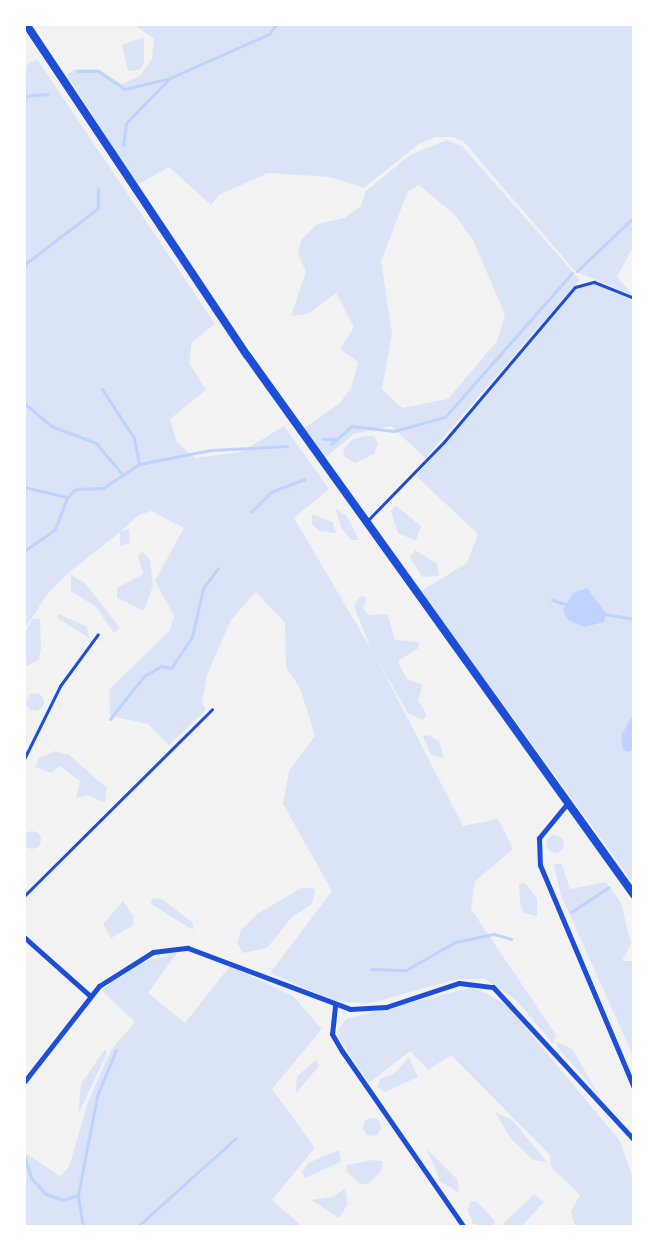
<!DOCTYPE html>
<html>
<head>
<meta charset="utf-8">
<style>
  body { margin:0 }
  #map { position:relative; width:658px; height:1251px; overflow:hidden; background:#f2f2f2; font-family:"Nunito Sans",sans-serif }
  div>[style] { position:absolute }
  .green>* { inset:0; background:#dbe4f7 }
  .round { border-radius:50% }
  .water>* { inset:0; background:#bfd3fe }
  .stream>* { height:3px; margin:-1.5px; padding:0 1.5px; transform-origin:1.5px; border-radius:1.5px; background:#bfd3fe }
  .service>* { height:3px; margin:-1.5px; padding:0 1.5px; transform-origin:1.5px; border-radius:1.5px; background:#1d4ed8 }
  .minor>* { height:5px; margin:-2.5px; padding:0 2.5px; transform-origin:2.5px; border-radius:2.5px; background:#1d4ed8 }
  .primary>* { height:8px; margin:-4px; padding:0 4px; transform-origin:4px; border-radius:4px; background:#1d4ed8 }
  span { translate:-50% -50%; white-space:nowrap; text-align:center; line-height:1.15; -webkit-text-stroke:6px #fff; paint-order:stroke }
  .frame { position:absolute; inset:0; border:26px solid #fff; pointer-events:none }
</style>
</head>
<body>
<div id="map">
  <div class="green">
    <div style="clip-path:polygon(108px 24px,634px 24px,634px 245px,617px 277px,634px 296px,575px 271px,464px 142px,453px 137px,435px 137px,419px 144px,364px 188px,330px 177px,268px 173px,219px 195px,211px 205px,169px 167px,137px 185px,67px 75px,75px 69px,98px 69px,122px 84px,141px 75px,152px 58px,154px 39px,136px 26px)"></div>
    <div style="clip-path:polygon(144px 37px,144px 63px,140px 70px,128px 71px,122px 45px)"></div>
    <div style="clip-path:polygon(37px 59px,215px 324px,192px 342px,189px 363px,206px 390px,170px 419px,177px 442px,195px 458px,241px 452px,284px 426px,329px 489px,294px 518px,371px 649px,354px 606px,360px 596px,367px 598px,363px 608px,368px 615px,387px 614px,395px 640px,418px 642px,419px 648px,398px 661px,407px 679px,423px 685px,418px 700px,427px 715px,423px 720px,408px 713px,378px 661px,463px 826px,498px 819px,513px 849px,475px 881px,471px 909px,556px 1035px,553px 1044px,516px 1000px,485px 979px,458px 979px,366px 1004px,335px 1001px,270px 973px,332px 891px,283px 804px,289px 771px,315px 736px,300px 688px,286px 667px,285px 623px,256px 592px,231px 620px,207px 675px,202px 702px,206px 710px,169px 745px,148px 724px,110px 716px,109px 690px,170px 630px,174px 616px,155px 581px,184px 528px,151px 511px,139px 515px,121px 531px,129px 529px,130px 543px,120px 546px,120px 532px,72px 570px,48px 593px,24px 630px,24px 67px)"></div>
    <div style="clip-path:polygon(evenodd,446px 140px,462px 146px,580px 280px,425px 458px,391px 426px,354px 434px,325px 458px,304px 428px,340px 403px,351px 388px,358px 362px,340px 349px,354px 327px,336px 293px,308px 314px,291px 316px,306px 271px,298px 255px,301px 240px,317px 224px,344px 218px,361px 206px,366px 191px,410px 155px,446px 140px,419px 185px,455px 215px,474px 242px,505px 315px,497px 341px,448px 399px,402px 408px,382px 389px,392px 334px,381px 261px,408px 191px,419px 185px)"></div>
    <div style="clip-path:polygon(593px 283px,634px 300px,634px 884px,421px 591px,467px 563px,478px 534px,416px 476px,576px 288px)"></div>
    <div style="clip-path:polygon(363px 436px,374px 436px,378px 443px,374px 454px,355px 463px,345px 457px,343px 450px,352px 440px)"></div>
    <div style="clip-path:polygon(395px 505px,421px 526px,416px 541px,398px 533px,391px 512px)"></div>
    <div style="clip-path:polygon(335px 508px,347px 516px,359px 540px,351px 540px,342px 529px)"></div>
    <div style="clip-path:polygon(312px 514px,333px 522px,336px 533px,319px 531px,312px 524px)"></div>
    <div style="clip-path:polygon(415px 550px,437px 564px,439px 576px,422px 577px,410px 557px)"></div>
    <div style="clip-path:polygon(142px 551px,150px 560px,153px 586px,144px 611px,117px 598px,117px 588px,143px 574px,138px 556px)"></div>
    <div style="clip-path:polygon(71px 575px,85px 583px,120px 628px,114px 633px,96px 607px,71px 591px)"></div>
    <div style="clip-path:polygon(59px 614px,87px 627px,89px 638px,57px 618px)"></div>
    <div style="clip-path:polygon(33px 618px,40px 619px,41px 648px,39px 660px,26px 666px,24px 634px)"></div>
    <div class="round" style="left:26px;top:693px;width:18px;height:18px"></div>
    <div style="clip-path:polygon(428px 735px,439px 741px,444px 758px,431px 755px,423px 736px)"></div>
    <div style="clip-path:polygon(55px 751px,69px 755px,107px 788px,105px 803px,88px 795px,76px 798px,80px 781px,60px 766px,51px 773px,35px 767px,39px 758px)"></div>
    <div class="round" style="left:23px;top:831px;width:18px;height:18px"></div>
    <div class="round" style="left:546px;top:835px;width:18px;height:18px"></div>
    <div style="clip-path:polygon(554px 864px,562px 864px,570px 889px,606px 882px,621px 903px,631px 944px,622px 961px,634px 961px,634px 1058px,560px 893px)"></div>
    <div style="clip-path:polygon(525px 883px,537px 899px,537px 916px,524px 913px,520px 903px,519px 884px)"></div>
    <div style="clip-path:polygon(303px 887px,315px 889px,312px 904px,292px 917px,267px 948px,243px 953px,237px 943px,241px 930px,257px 914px)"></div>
    <div style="clip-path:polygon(152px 898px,162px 899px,193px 923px,193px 930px,151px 904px)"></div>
    <div style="clip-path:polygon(123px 901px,134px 917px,132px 926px,111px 938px,103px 924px)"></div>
    <div style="clip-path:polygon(177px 953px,148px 993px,185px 1023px,230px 966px,293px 996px,322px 1029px,272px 1089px,315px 1148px,272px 1200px,303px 1227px,24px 1227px,24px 1152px,60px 1176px,69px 1167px,88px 1102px,111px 1050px,135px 1022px,101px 990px,143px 962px)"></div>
    <div style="clip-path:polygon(473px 987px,506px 1004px,620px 1141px,634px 1181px,634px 1227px,575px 1227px,571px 1211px,580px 1195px,551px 1167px,550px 1155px,451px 1055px,428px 1070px,410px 1051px,369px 1083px,339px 1038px,338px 1030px,346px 1019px)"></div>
    <div style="clip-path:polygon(557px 1042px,572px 1049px,599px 1095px,558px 1048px)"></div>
    <div style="clip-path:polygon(105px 1049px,107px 1053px,78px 1115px,81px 1084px)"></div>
    <div style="clip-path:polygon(409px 1057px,418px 1077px,385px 1092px,377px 1087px,380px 1079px,394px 1074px)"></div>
    <div style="clip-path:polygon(316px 1060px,319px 1066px,296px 1093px,297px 1076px)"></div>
    <div style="clip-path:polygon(495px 1112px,512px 1120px,547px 1162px,533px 1160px,511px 1139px)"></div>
    <div class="round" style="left:363px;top:1118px;width:18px;height:18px"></div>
    <div style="clip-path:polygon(427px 1149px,458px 1180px,459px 1193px,440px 1181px)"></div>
    <div style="clip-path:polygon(339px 1150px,341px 1162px,305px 1178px,302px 1172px,308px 1163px)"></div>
    <div style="clip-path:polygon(372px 1160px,382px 1161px,382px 1170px,368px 1184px,360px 1184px,347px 1172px,347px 1165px)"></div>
    <div style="clip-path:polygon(345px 1188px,348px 1204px,339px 1218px,311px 1200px,334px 1197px)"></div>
    <div style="clip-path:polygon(534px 1194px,544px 1202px,521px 1227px,500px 1227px)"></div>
    <div style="clip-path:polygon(476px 1201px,495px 1221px,493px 1227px,473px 1224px,468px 1211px,470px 1202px)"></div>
  </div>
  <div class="water">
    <div style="clip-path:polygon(587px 588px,606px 613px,604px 622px,584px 627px,568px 620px,563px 610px,573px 593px)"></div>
    <div style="clip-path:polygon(634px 712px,634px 748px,630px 752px,623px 750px,621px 736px)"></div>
  </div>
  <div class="stream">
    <div style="left:77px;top:71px;width:21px"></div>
    <div style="left:98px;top:71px;width:32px;rotate:34deg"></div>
    <div style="left:125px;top:89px;width:46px;rotate:-13.7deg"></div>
    <div style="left:170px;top:78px;width:108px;rotate:-24deg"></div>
    <div style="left:269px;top:34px;width:12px;rotate:-55deg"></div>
    <div style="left:24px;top:96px;width:24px;rotate:-5deg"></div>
    <div style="left:123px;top:145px;width:22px;rotate:-82deg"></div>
    <div style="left:126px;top:123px;width:62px;rotate:-45.7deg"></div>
    <div style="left:24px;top:265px;width:93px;rotate:-37.6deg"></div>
    <div style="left:98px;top:208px;width:19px;rotate:-90deg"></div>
    <div style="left:577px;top:271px;width:79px;rotate:-43.5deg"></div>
    <div style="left:102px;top:389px;width:59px;rotate:56.9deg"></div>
    <div style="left:134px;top:438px;width:26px;rotate:79deg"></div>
    <div style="left:24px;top:403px;width:35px;rotate:40deg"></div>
    <div style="left:51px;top:426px;width:48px;rotate:20.7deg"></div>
    <div style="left:96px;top:443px;width:38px;rotate:50deg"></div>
    <div style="left:323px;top:439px;width:12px"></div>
    <div style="left:331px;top:444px;width:28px;rotate:-41deg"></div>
    <div style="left:352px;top:426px;width:42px;rotate:6.8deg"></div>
    <div style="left:394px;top:431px;width:53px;rotate:-15.4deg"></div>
    <div style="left:445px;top:417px;width:192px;rotate:-48.6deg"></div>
    <div style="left:24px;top:487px;width:44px;rotate:13.1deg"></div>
    <div style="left:251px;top:512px;width:28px;rotate:-45deg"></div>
    <div style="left:271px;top:492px;width:36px;rotate:-21deg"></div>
    <div style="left:24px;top:551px;width:38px;rotate:-35deg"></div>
    <div style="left:55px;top:529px;width:34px;rotate:-69deg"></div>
    <div style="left:67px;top:497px;width:12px;rotate:-42deg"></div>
    <div style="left:76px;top:489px;width:27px;rotate:-2deg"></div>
    <div style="left:103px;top:488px;width:43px;rotate:-33.7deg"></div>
    <div style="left:139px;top:464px;width:73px;rotate:-11deg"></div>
    <div style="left:211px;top:450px;width:76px;rotate:-3deg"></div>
    <div style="left:552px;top:600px;width:16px;rotate:18deg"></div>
    <div style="left:605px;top:614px;width:29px;rotate:10deg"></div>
    <div style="left:110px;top:719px;width:55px;rotate:-51.7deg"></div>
    <div style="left:144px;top:676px;width:20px;rotate:-30deg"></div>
    <div style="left:161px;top:666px;width:10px;rotate:11deg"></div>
    <div style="left:171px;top:668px;width:37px;rotate:-56deg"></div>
    <div style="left:192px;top:637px;width:50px;rotate:-77.3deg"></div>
    <div style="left:203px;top:588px;width:25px;rotate:-53deg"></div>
    <div style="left:633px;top:866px;width:1px;rotate:-45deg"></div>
    <div style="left:571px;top:912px;width:45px;rotate:-33.3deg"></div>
    <div style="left:371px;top:969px;width:35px;rotate:2deg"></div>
    <div style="left:406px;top:970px;width:56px;rotate:-29.7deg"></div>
    <div style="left:455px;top:942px;width:40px;rotate:-12deg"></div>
    <div style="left:494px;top:934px;width:18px;rotate:16deg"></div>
    <div style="left:24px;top:1155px;width:24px;rotate:73deg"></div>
    <div style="left:31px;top:1178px;width:22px;rotate:47deg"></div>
    <div style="left:46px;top:1194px;width:18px;rotate:19deg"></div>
    <div style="left:63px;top:1200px;width:16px;rotate:-18deg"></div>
    <div style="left:83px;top:1227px;width:32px;rotate:-99deg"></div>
    <div style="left:78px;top:1195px;width:101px;rotate:-79.1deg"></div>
    <div style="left:97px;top:1096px;width:50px;rotate:-67.6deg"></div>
    <div style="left:137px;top:1227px;width:133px;rotate:-42deg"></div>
  </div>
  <div class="service">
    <div style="left:368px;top:520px;width:107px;rotate:-45.8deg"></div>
    <div style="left:443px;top:443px;width:204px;rotate:-49.8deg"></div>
    <div style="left:575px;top:287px;width:20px;rotate:-15deg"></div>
    <div style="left:594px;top:282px;width:43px;rotate:21.8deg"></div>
    <div style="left:24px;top:759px;width:81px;rotate:-63.7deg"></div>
    <div style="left:60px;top:686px;width:64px;rotate:-53.8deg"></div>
    <div style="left:24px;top:896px;width:265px;rotate:-44.8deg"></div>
  </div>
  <div class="minor">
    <div style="left:566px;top:805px;width:43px;rotate:129.3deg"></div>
    <div style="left:539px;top:838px;width:27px;rotate:88deg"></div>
    <div style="left:540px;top:865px;width:242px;rotate:67.1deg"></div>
    <div style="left:24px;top:937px;width:87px;rotate:41.7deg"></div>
    <div style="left:335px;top:1006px;width:28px;rotate:96deg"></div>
    <div style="left:332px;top:1034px;width:20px;rotate:60deg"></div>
    <div style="left:342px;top:1051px;width:214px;rotate:55.3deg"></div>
    <div style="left:24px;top:1082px;width:122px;rotate:-52deg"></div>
    <div style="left:99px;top:986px;width:64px;rotate:-32.2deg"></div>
    <div style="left:153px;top:952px;width:35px;rotate:-7deg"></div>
    <div style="left:188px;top:948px;width:173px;rotate:20.6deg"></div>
    <div style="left:350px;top:1009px;width:36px;rotate:-3deg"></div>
    <div style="left:386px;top:1007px;width:77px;rotate:-18.2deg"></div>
    <div style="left:459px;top:983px;width:34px;rotate:7deg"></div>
    <div style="left:493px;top:987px;width:208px;rotate:47.3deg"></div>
  </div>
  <div class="primary">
    <div style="left:26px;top:24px;width:398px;rotate:56.3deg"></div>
    <div style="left:247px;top:355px;width:664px;rotate:54.37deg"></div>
  </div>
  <div class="frame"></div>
</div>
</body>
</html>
